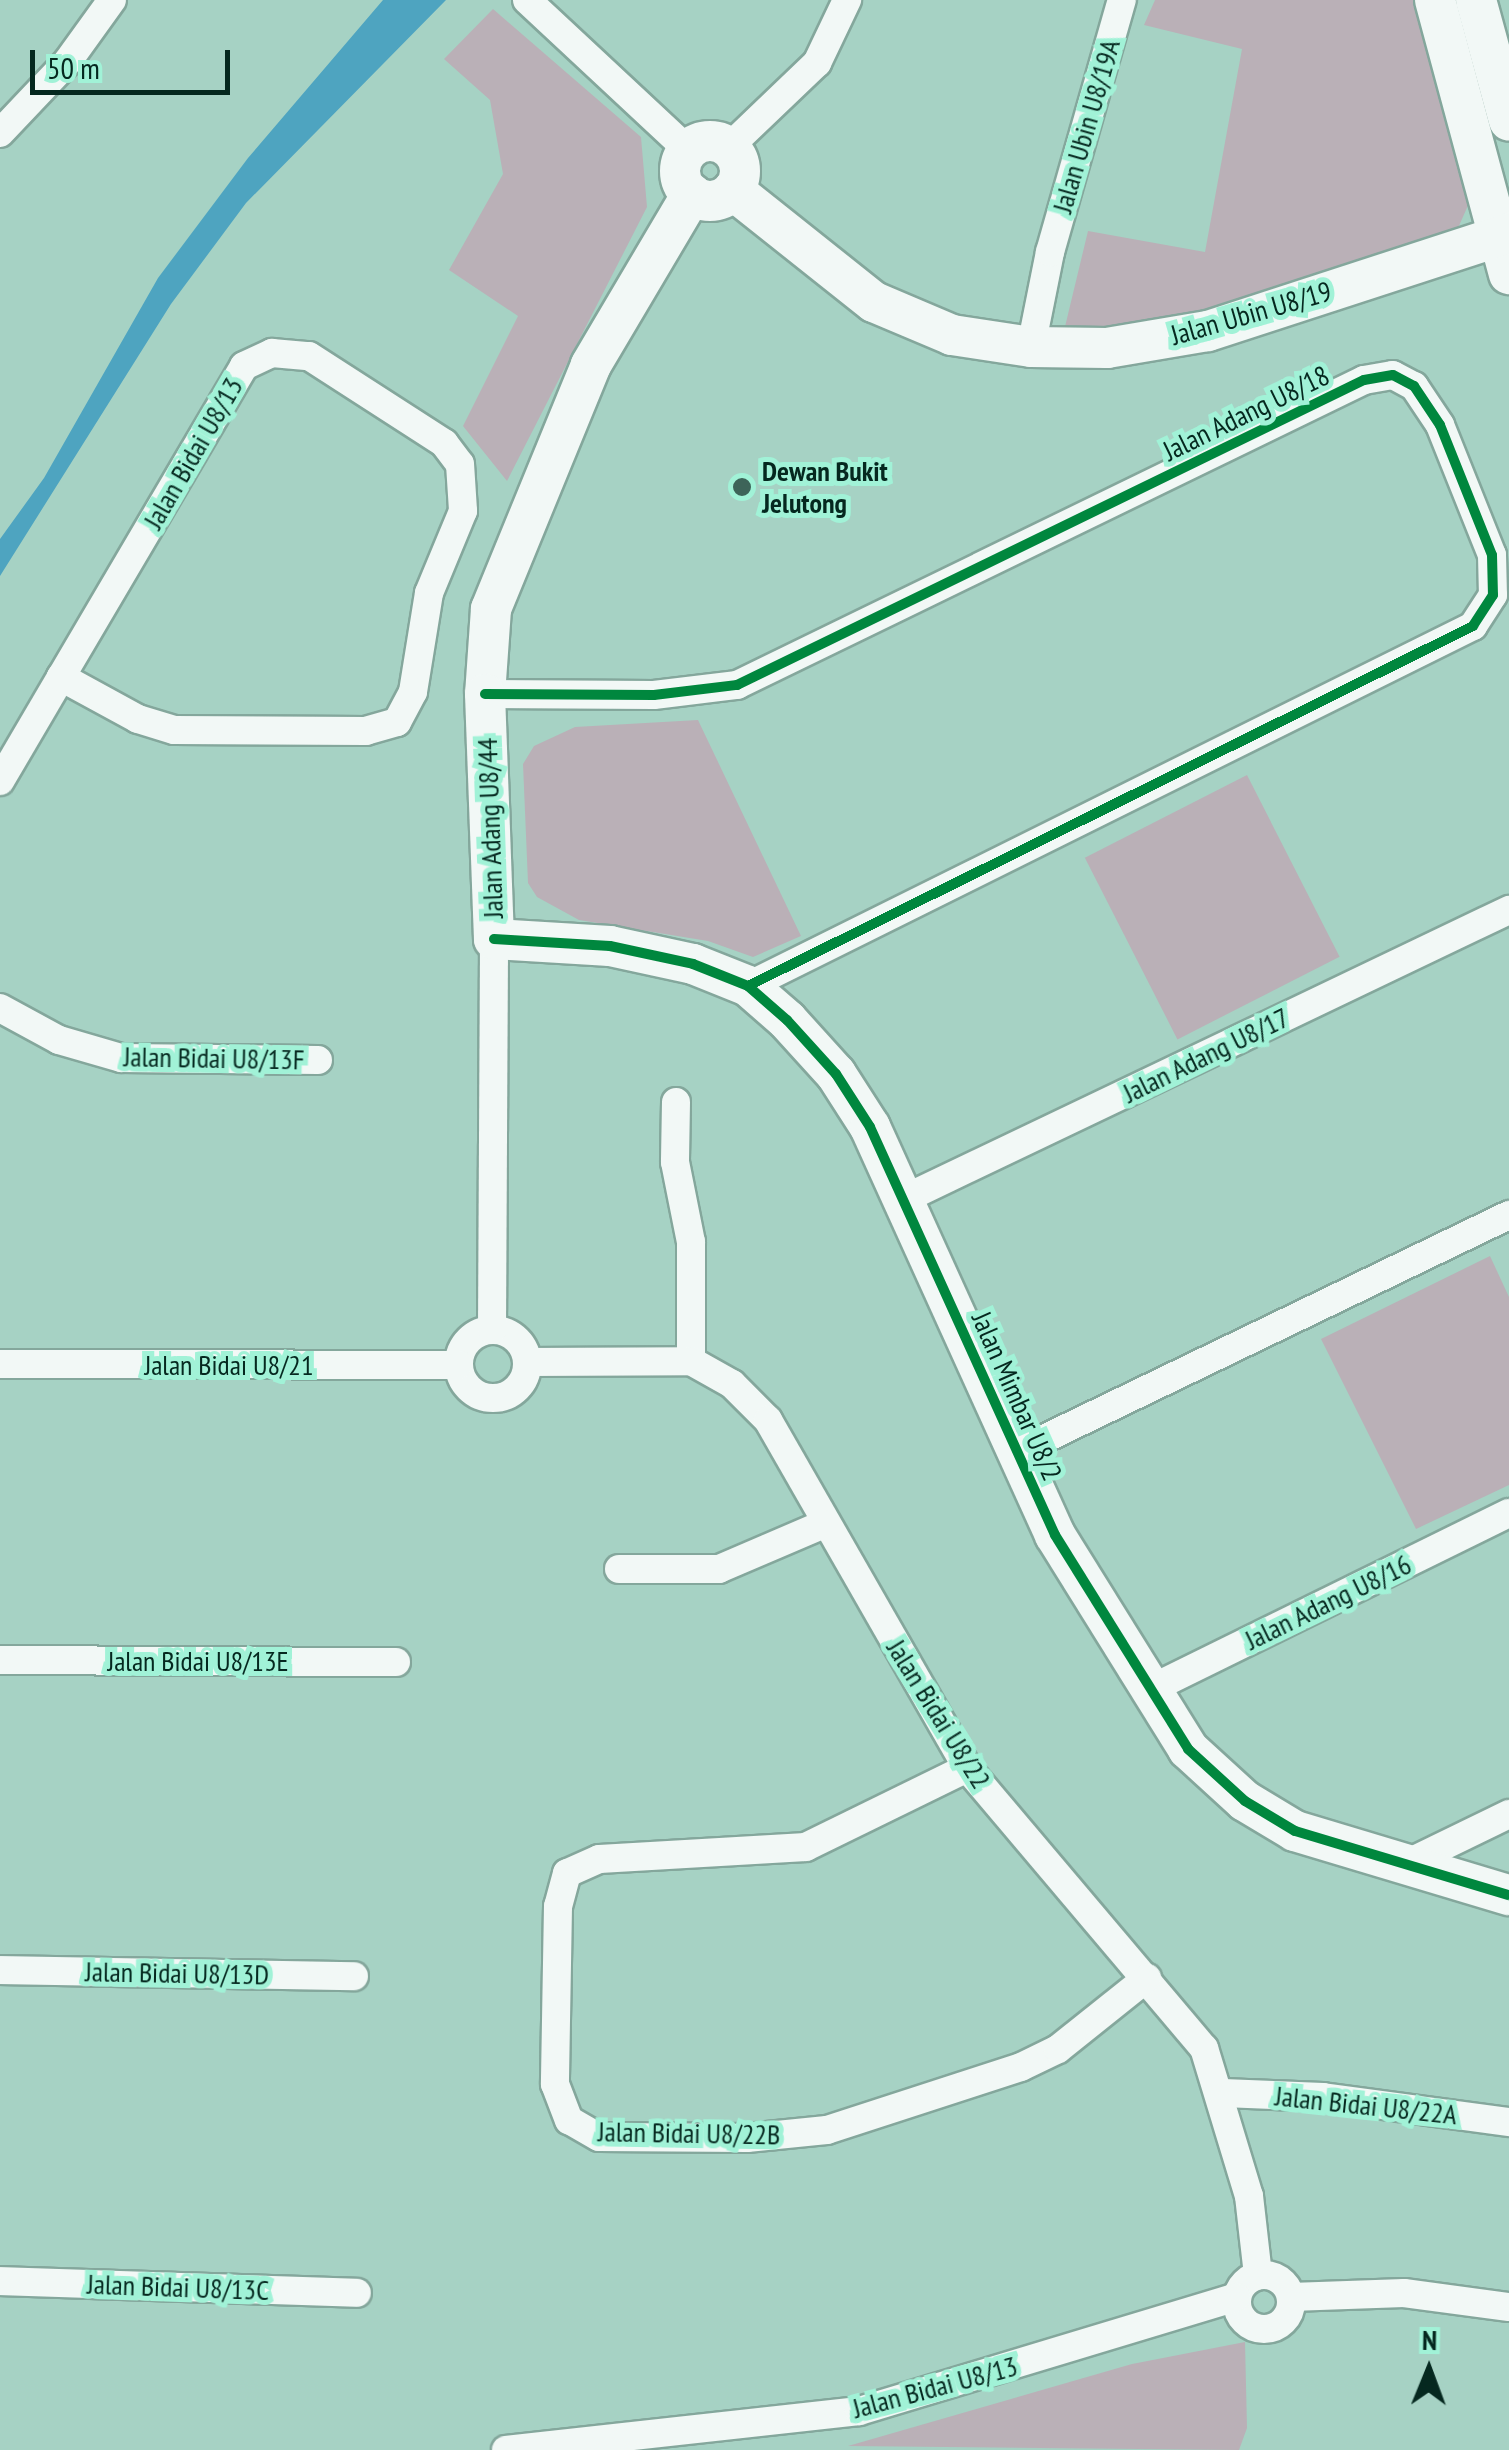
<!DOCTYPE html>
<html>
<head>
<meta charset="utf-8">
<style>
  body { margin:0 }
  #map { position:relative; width:1509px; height:2450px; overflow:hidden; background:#a6d2c4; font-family:"PT Sans Narrow",sans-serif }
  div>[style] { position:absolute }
  .green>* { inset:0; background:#bab0b7; transform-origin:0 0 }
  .water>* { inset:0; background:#4ea4c0 }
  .roads { filter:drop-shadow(2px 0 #84a79c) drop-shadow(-2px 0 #84a79c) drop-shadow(0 2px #84a79c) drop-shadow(0 -2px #84a79c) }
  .street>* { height:28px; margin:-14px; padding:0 14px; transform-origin:14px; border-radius:14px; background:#f2f8f6 }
  .street>.ring { margin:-14px; padding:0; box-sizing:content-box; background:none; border:28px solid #f2f8f6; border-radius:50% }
  .secondary>* { height:40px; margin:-20px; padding:0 20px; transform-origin:20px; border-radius:20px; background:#f2f8f6 }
  .secondary>.ring { margin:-20px; padding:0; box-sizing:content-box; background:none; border:40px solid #f2f8f6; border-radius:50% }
  .cycleway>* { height:10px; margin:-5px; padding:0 5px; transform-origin:5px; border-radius:5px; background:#00873e }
  .dots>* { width:28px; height:28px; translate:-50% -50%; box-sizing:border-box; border:5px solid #a1f2d7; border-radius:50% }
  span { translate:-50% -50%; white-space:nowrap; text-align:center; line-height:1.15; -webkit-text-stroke:10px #a1f2d7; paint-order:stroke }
  .street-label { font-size:28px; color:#05281f }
  .poi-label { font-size:28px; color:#05281f; font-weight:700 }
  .left { translate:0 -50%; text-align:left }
  .north { position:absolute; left:1379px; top:2320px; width:100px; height:100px; -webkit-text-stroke:8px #a1f2d7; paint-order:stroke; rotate:1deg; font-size:28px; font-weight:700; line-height:40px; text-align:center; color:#05281f }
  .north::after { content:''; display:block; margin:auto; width:35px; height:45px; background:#05281f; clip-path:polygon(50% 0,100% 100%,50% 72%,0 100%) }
  .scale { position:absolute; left:30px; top:50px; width:200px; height:45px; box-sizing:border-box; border:5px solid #05281f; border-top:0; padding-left:12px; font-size:30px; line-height:35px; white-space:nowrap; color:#05281f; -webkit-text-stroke:8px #a1f2d7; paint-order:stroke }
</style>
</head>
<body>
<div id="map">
  <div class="green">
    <div style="clip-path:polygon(1155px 0,1413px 0,1467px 177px,1470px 201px,1454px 237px,1207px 322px,1063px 335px,1088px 231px,1205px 252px,1242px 49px,1144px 25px)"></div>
    <div style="clip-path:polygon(493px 9px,641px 137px,647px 207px,507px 481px,463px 426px,518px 316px,449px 270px,503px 174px,490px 100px,444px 59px)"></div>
    <div style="clip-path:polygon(698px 720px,801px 936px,753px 957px,708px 941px,579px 920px,537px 897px,528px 883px,523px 764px,534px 746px,575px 727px)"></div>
    <div style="left:1247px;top:775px;width:204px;height:182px;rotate:63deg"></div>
    <div style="clip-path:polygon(1490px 1256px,1509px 1297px,1509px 1485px,1416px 1529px,1321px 1339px)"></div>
    <div style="clip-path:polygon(1245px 2342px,1247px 2428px,1239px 2450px,848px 2446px,1132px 2364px)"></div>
  </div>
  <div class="water">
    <div style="clip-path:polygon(383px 0,446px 0,246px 203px,171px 304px,0 576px,0 539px,44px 478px,158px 278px,248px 158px)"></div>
  </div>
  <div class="roads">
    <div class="street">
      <div style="left:527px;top:0;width:220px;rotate:43deg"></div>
      <div style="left:0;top:133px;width:99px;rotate:-46.6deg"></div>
      <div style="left:68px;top:61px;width:75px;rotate:-54.2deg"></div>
      <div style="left:729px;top:147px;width:122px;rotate:-43.7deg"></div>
      <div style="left:817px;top:63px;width:70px;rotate:-64.5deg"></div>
      <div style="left:1031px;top:347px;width:97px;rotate:-78.7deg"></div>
      <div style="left:1050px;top:252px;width:262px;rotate:-74.1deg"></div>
      <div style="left:485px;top:694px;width:169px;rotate:0.3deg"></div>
      <div style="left:654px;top:695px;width:84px;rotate:-6.9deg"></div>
      <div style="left:737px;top:685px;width:697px;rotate:-25.94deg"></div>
      <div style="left:1364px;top:380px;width:29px;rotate:-10deg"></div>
      <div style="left:1393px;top:375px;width:24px;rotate:28deg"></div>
      <div style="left:1414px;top:386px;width:47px;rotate:56.3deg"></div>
      <div style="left:1440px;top:425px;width:140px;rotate:68.2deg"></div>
      <div style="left:1492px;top:555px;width:40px;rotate:88.6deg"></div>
      <div style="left:1493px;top:595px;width:37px;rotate:123deg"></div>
      <div style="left:1473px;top:626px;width:809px;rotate:153.59deg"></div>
      <div style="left:0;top:781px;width:121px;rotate:-59.6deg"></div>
      <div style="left:61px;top:677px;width:361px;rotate:-59.5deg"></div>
      <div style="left:244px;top:366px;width:31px;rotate:-25deg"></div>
      <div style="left:272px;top:353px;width:37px;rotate:5deg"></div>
      <div style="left:309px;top:356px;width:161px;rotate:32.8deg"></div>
      <div style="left:444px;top:443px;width:26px;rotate:53deg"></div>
      <div style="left:460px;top:464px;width:47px;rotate:86.3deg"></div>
      <div style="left:463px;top:511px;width:89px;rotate:112.5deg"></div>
      <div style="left:429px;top:593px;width:100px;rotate:99.2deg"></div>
      <div style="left:413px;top:692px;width:34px;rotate:118deg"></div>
      <div style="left:397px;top:722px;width:32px;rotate:164deg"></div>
      <div style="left:366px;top:731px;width:192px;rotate:-179.7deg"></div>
      <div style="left:174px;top:730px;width:38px;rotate:-163deg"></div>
      <div style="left:138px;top:719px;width:88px;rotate:-151.4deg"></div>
      <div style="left:0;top:1008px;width:67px;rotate:28.5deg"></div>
      <div style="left:59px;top:1040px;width:65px;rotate:16.2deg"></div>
      <div style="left:121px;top:1058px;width:197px;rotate:0.6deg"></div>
      <div style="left:676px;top:1102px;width:60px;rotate:91deg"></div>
      <div style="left:675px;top:1162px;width:82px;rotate:78.7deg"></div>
      <div style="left:691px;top:1242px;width:119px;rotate:90deg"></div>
      <div style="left:902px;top:1200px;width:673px;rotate:-25.54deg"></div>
      <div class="ring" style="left:459px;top:1330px;width:40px;height:40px"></div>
      <div style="left:492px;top:1330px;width:391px;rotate:-89.7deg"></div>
      <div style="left:527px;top:1362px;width:164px;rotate:-0.3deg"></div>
      <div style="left:691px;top:1361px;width:47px;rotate:29.3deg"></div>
      <div style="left:732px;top:1384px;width:51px;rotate:45deg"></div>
      <div style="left:768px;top:1420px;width:401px;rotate:60.2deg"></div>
      <div style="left:967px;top:1768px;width:367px;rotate:49.8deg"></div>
      <div style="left:1204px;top:2048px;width:155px;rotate:73.1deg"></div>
      <div style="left:1249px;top:2196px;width:80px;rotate:83.5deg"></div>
      <div style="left:0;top:1364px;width:458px;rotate:0.1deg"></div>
      <div style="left:1019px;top:1451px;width:544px;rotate:-25.72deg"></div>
      <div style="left:619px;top:1569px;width:100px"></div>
      <div style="left:719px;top:1569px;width:114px;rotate:-23.2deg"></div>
      <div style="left:0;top:1660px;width:396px;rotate:0.3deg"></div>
      <div style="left:1147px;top:1691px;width:403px;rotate:-26.2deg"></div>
      <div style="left:967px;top:1768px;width:179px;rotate:153.9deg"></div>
      <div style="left:806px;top:1847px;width:207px;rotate:176.7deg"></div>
      <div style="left:599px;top:1859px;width:35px;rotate:156deg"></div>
      <div style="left:567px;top:1873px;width:34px;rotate:105deg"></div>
      <div style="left:558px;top:1906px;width:178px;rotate:91deg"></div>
      <div style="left:555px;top:2084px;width:39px;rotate:69deg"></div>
      <div style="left:569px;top:2120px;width:34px;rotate:30deg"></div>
      <div style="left:599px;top:2137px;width:148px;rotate:0.4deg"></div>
      <div style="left:747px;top:2138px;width:80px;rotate:-5.7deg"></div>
      <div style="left:827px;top:2130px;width:204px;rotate:-18deg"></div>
      <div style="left:1021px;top:2067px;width:41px;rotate:-25.9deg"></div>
      <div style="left:1058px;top:2049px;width:114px;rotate:-38.6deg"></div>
      <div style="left:1402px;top:1866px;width:119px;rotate:-25.9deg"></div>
      <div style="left:0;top:1970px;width:354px;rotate:1deg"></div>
      <div style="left:1223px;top:2093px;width:100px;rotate:2.3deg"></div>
      <div style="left:1323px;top:2097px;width:188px;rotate:7.7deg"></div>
      <div class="ring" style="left:1237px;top:2275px;width:26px;height:26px"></div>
      <div style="left:0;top:2281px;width:357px;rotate:1.9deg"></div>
      <div style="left:1291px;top:2297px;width:113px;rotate:-2deg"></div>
      <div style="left:1404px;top:2293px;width:106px;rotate:7.6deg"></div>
      <div style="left:506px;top:2450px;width:355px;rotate:-6.3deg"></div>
      <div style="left:859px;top:2411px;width:394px;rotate:-16.8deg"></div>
    </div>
    <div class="secondary">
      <div style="left:1435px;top:0;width:284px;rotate:74.9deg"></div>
      <div style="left:1476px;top:0;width:125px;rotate:74.7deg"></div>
      <div class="ring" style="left:680px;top:141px;width:20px;height:20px"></div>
      <div style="left:733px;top:190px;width:180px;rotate:38.5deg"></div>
      <div style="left:874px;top:302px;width:85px;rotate:22.9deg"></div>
      <div style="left:952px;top:335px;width:80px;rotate:8.6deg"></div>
      <div style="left:1031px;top:347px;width:76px;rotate:0.8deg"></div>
      <div style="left:1107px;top:348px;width:102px;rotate:-9.6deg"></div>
      <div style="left:1208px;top:331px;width:317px;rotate:-18deg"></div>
      <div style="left:692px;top:194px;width:199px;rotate:120.6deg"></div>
      <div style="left:591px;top:365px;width:264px;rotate:112.3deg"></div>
      <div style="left:491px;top:609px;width:85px;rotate:94deg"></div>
      <div style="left:485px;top:694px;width:245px;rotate:87.9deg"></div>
      <div style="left:494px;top:939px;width:116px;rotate:3.5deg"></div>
      <div style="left:610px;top:946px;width:85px;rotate:12.2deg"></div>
      <div style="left:693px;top:964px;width:59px;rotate:21.8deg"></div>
      <div style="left:748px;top:986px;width:52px;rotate:41.1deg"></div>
      <div style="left:787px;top:1020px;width:73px;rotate:47.8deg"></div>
      <div style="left:836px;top:1074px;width:63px;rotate:57.3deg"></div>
      <div style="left:870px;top:1127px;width:448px;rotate:65.6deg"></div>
      <div style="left:1055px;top:1535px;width:252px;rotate:58.1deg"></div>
      <div style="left:1188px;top:1749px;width:77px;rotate:42.4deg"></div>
      <div style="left:1245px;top:1801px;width:58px;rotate:31deg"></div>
      <div style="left:1295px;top:1831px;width:223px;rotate:16.7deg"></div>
    </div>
  </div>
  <div class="cycleway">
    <div style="left:485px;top:694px;width:169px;rotate:0.3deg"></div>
    <div style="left:654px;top:695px;width:84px;rotate:-6.9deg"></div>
    <div style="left:737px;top:685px;width:697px;rotate:-25.94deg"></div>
    <div style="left:1364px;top:380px;width:29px;rotate:-10deg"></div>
    <div style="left:1393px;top:375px;width:24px;rotate:28deg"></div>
    <div style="left:1414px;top:386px;width:47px;rotate:56.3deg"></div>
    <div style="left:1440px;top:425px;width:140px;rotate:68.2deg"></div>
    <div style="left:1492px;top:555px;width:40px;rotate:88.6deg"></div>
    <div style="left:1493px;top:595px;width:37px;rotate:123deg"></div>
    <div style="left:1473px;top:626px;width:809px;rotate:153.59deg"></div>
    <div style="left:494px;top:939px;width:116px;rotate:3.5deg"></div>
    <div style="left:610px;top:946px;width:85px;rotate:12.2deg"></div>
    <div style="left:693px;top:964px;width:59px;rotate:21.8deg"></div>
    <div style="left:748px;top:986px;width:52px;rotate:41.1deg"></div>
    <div style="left:787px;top:1020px;width:73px;rotate:47.8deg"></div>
    <div style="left:836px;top:1074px;width:63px;rotate:57.3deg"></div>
    <div style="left:870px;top:1127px;width:448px;rotate:65.6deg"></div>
    <div style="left:1055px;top:1535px;width:252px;rotate:58.1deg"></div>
    <div style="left:1188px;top:1749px;width:77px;rotate:42.4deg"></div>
    <div style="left:1245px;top:1801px;width:58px;rotate:31deg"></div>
    <div style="left:1295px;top:1831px;width:223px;rotate:16.7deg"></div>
  </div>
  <div class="dots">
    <div style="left:742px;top:487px;background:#3d6459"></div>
  </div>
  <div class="street-label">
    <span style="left:1086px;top:126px;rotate:-74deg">Jalan Ubin U8/19A</span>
    <span style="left:1251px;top:313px;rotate:-16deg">Jalan Ubin U8/19</span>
    <span style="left:1246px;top:413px;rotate:-26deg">Jalan Adang U8/18</span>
    <span style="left:193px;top:453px;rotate:-60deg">Jalan Bidai U8/13</span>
    <span style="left:490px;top:828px;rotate:-92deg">Jalan Adang U8/44</span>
    <span style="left:1206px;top:1055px;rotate:-26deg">Jalan Adang U8/17</span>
    <span style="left:214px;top:1058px;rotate:1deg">Jalan Bidai U8/13F</span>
    <span style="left:229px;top:1365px">Jalan Bidai U8/21</span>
    <span style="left:1017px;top:1396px;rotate:66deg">Jalan Mimbar U8/2</span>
    <span style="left:1328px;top:1602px;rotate:-26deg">Jalan Adang U8/16</span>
    <span style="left:198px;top:1661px">Jalan Bidai U8/13E</span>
    <span style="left:939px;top:1714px;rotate:58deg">Jalan Bidai U8/22</span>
    <span style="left:177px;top:1973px;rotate:1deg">Jalan Bidai U8/13D</span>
    <span style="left:1366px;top:2105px;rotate:6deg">Jalan Bidai U8/22A</span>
    <span style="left:689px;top:2133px;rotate:1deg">Jalan Bidai U8/22B</span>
    <span style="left:178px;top:2287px;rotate:2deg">Jalan Bidai U8/13C</span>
    <span style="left:935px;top:2387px;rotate:-15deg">Jalan Bidai U8/13</span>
  </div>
  <div class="poi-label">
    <span class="left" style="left:762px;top:487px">Dewan Bukit<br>Jelutong</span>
  </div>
  <div class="north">N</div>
  <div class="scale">50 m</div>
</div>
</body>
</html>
